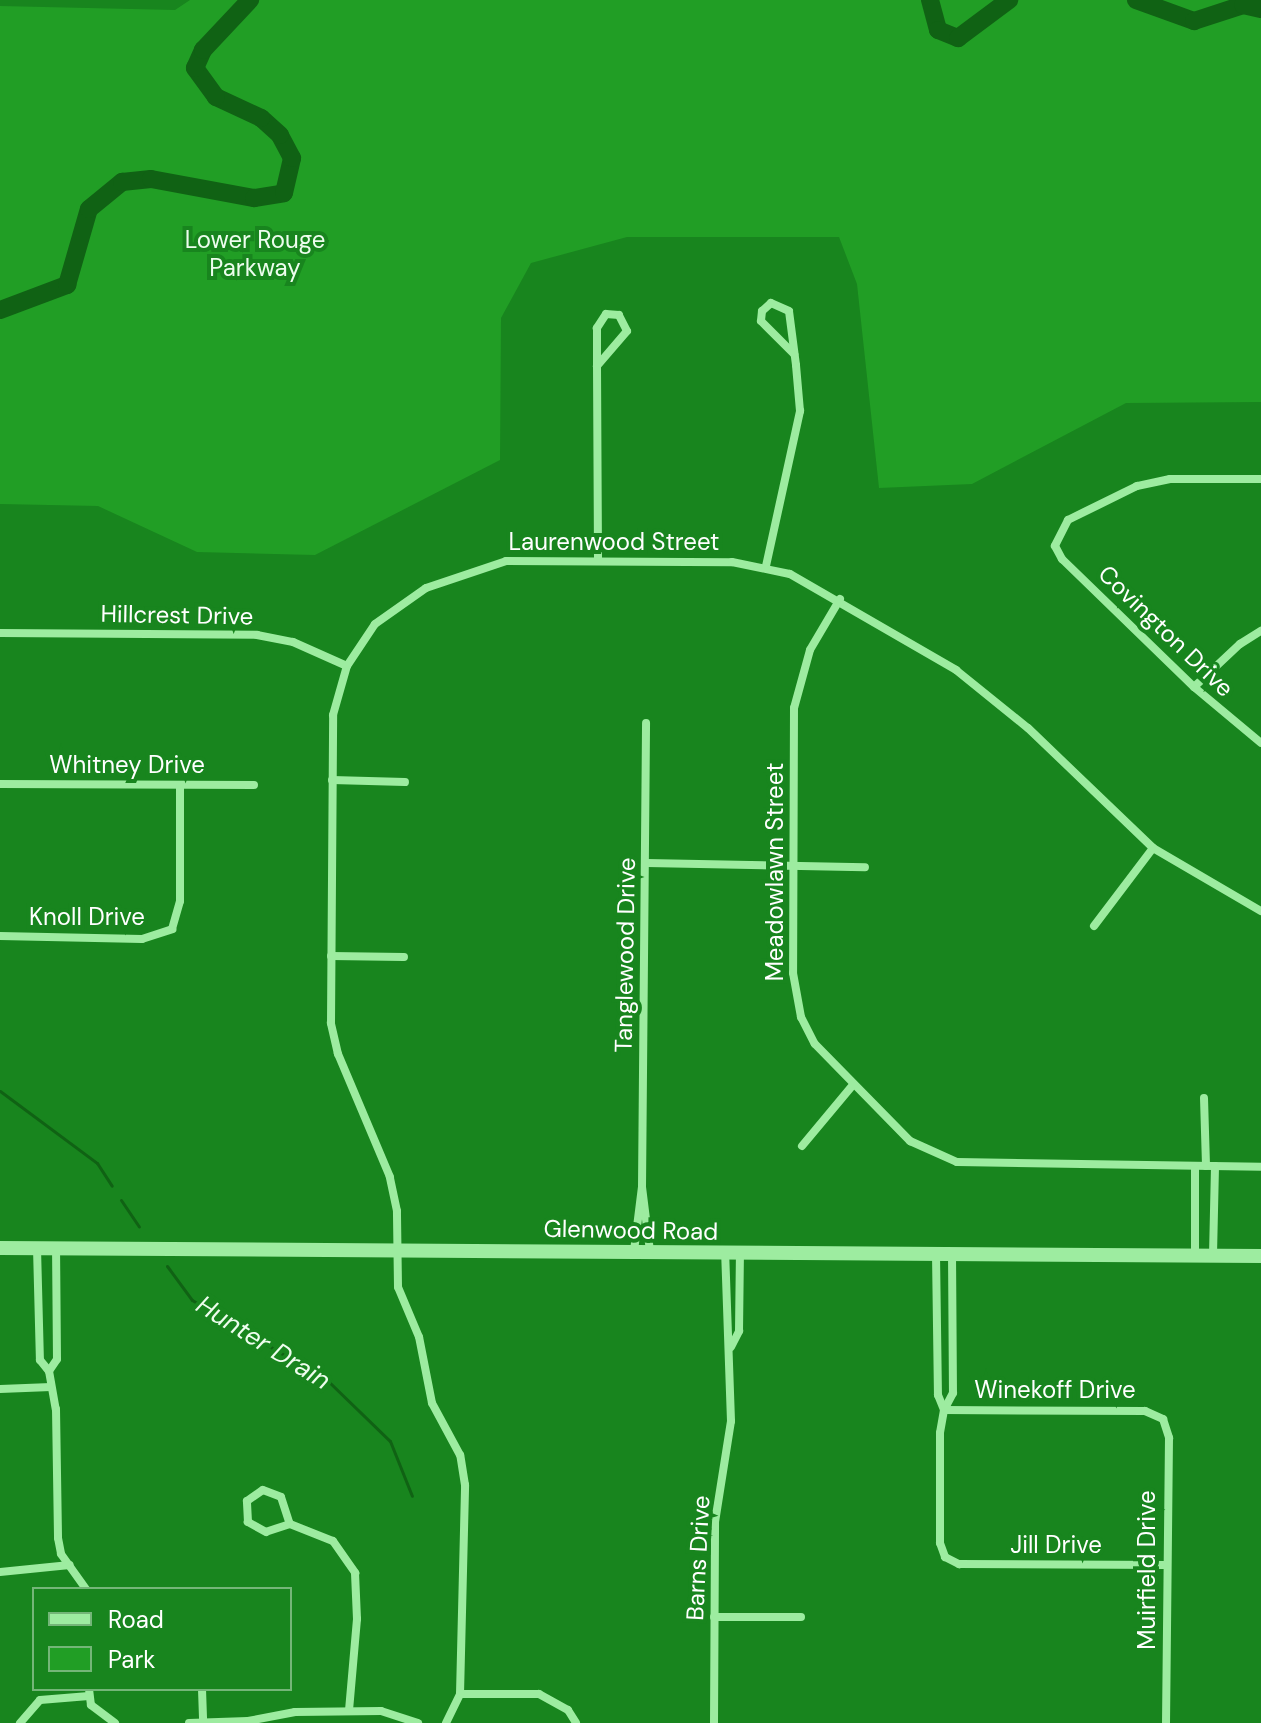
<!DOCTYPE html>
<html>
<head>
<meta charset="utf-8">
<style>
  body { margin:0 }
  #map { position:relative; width:1261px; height:1723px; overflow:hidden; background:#18851e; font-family:"DM Sans",sans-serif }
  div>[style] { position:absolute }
  .green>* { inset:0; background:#219e25 }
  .stream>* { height:3px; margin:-1.5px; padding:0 1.5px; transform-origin:1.5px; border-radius:1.5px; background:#106214 }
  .river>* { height:18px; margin:-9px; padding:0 9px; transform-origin:9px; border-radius:9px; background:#106214 }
  .minor>* { height:8px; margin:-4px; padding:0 4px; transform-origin:4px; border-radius:4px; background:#9deca0 }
  .tertiary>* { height:14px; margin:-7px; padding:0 7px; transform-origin:7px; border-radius:7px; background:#9deca0 }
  span { translate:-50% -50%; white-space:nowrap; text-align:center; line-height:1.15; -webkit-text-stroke:8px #18851e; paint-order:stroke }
  .park-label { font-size:24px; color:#edfdee }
  .street-label { font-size:24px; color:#fff }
  .water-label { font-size:26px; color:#eefdee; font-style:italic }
  .legend { position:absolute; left:32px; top:1587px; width:260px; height:104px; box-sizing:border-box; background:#18851e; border:2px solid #74b678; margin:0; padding:10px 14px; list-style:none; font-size:24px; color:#fff }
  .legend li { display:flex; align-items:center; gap:16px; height:40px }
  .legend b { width:40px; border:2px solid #74b678 }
</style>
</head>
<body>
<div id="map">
  <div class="green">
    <div style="clip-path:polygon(190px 0,1261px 0,1261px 402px,1126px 403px,972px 484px,879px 488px,857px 284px,839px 237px,627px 237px,531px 263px,501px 318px,500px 460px,315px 555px,197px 552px,98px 506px,0 504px,0 6px,175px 10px)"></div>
  </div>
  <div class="stream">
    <div style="left:0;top:1091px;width:121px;rotate:36.6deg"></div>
    <div style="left:97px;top:1163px;width:27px;rotate:57deg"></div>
    <div style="left:121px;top:1200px;width:32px;rotate:56deg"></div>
    <div style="left:167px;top:1266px;width:42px;rotate:53.7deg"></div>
    <div style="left:192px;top:1300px;width:158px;rotate:30.8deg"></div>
    <div style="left:328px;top:1381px;width:86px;rotate:44.1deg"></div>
    <div style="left:390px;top:1441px;width:59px;rotate:68.2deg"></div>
  </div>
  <div class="river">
    <div style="left:930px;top:0;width:31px;rotate:75deg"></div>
    <div style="left:938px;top:30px;width:22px;rotate:22deg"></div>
    <div style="left:958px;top:38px;width:64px;rotate:-36.7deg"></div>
    <div style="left:1136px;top:0;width:62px;rotate:19.9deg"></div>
    <div style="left:1194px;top:21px;width:52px;rotate:-18.1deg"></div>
    <div style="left:1243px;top:5px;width:18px;rotate:13deg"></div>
    <div style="left:0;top:310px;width:72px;rotate:-20.5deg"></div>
    <div style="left:67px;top:285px;width:79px;rotate:-73.9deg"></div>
    <div style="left:89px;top:209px;width:43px;rotate:-39.3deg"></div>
    <div style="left:122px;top:182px;width:29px;rotate:-6deg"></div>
    <div style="left:151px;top:179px;width:105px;rotate:10.5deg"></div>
    <div style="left:254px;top:198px;width:30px;rotate:-9deg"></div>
    <div style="left:284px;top:193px;width:36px;rotate:-77deg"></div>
    <div style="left:292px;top:158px;width:26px;rotate:-118deg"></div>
    <div style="left:280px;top:135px;width:25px;rotate:-138deg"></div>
    <div style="left:261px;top:118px;width:50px;rotate:-155deg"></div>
    <div style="left:216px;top:97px;width:36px;rotate:-126deg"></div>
    <div style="left:195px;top:68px;width:20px;rotate:-66deg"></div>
    <div style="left:203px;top:50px;width:69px;rotate:-46.8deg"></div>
  </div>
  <div class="minor">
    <div style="left:597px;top:366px;width:46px;rotate:-49.4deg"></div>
    <div style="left:627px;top:331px;width:18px;rotate:-117deg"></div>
    <div style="left:619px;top:315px;width:13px;rotate:-176deg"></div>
    <div style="left:606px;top:314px;width:17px;rotate:123deg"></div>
    <div style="left:597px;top:328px;width:38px;rotate:90deg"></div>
    <div style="left:597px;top:366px;width:194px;rotate:89.7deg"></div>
    <div style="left:1261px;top:479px;width:91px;rotate:180deg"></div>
    <div style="left:1170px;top:479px;width:34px;rotate:168deg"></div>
    <div style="left:1137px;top:486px;width:77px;rotate:153.8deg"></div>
    <div style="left:1068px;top:520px;width:29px;rotate:117deg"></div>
    <div style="left:1055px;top:546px;width:15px;rotate:62deg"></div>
    <div style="left:1062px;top:559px;width:184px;rotate:44.1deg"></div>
    <div style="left:1194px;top:687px;width:87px;rotate:39.9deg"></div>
    <div style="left:766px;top:566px;width:159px;rotate:-77.6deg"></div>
    <div style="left:800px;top:411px;width:46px;rotate:-95deg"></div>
    <div style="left:796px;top:365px;width:54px;rotate:-97.4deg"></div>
    <div style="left:789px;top:311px;width:20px;rotate:-156deg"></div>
    <div style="left:771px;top:303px;width:12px;rotate:138deg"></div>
    <div style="left:762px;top:311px;width:10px;rotate:96deg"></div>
    <div style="left:761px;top:321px;width:47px;rotate:45deg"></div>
    <div style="left:840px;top:599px;width:59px;rotate:120.5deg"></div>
    <div style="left:810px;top:650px;width:60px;rotate:105.4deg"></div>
    <div style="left:794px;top:708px;width:265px;rotate:90.2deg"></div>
    <div style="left:793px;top:973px;width:45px;rotate:79.7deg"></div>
    <div style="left:801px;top:1017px;width:30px;rotate:63deg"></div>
    <div style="left:815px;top:1044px;width:136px;rotate:45.6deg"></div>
    <div style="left:910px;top:1141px;width:51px;rotate:24.1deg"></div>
    <div style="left:957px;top:1162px;width:304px;rotate:0.9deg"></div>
    <div style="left:0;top:633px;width:257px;rotate:0.4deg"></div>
    <div style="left:257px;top:635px;width:37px;rotate:11deg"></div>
    <div style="left:293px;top:642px;width:59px;rotate:24deg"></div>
    <div style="left:1194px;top:687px;width:63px;rotate:-43.1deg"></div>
    <div style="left:1240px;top:644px;width:25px;rotate:-32deg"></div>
    <div style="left:332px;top:780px;width:73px;rotate:1.6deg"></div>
    <div style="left:0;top:784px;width:254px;rotate:0.2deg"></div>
    <div style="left:647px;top:863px;width:218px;rotate:1.1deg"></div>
    <div style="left:1094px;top:926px;width:98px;rotate:-52.9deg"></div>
    <div style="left:0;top:936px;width:142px;rotate:1.2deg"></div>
    <div style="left:142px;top:939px;width:32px;rotate:-18deg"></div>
    <div style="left:172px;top:929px;width:29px;rotate:-74deg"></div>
    <div style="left:180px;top:901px;width:115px;rotate:-90deg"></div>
    <div style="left:331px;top:956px;width:73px;rotate:0.8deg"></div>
    <div style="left:1204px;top:1098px;width:68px;rotate:88.3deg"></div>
    <div style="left:802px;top:1146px;width:78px;rotate:-50.2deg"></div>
    <div style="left:1195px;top:1166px;width:89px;rotate:90deg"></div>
    <div style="left:642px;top:1187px;width:64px;rotate:82.9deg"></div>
    <div style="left:37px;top:1248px;width:112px;rotate:88.5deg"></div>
    <div style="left:40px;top:1360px;width:14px;rotate:51deg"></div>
    <div style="left:49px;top:1371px;width:39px;rotate:80deg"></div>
    <div style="left:56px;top:1409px;width:129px;rotate:89.1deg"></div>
    <div style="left:58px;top:1538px;width:16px;rotate:79deg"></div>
    <div style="left:61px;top:1554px;width:43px;rotate:54.5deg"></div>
    <div style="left:634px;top:1251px;width:64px;rotate:-82.9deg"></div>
    <div style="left:642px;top:1187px;width:464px;rotate:-89.5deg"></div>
    <div style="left:952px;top:1253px;width:140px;rotate:89.6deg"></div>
    <div style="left:953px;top:1393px;width:19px;rotate:118deg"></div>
    <div style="left:944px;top:1410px;width:23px;rotate:100deg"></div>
    <div style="left:940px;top:1433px;width:110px;rotate:90deg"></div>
    <div style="left:940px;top:1543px;width:15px;rotate:70deg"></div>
    <div style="left:945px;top:1557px;width:16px;rotate:27deg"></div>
    <div style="left:959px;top:1564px;width:208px;rotate:0.3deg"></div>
    <div style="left:936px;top:1254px;width:141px;rotate:89.2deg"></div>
    <div style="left:938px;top:1395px;width:16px;rotate:68deg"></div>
    <div style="left:1213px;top:1255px;width:89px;rotate:-88.7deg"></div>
    <div style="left:731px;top:1347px;width:18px;rotate:-63deg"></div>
    <div style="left:739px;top:1331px;width:78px;rotate:-89.3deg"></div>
    <div style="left:49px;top:1371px;width:14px;rotate:-56deg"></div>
    <div style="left:57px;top:1359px;width:111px;rotate:-90.5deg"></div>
    <div style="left:0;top:1389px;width:51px;rotate:-2.2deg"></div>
    <div style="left:944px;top:1410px;width:201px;rotate:0.3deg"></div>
    <div style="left:1145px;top:1411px;width:20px;rotate:24deg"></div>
    <div style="left:1163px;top:1419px;width:20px;rotate:72deg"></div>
    <div style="left:1169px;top:1438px;width:285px;rotate:90.6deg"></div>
    <div style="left:263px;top:1490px;width:19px;rotate:21deg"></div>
    <div style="left:281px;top:1497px;width:28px;rotate:72deg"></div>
    <div style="left:290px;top:1524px;width:25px;rotate:162deg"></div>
    <div style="left:266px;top:1532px;width:21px;rotate:-151deg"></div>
    <div style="left:248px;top:1522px;width:21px;rotate:-93deg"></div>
    <div style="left:247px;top:1501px;width:19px;rotate:-35deg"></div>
    <div style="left:290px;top:1524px;width:46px;rotate:21.6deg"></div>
    <div style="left:333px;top:1541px;width:39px;rotate:55deg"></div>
    <div style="left:355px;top:1573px;width:46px;rotate:87.5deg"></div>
    <div style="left:357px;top:1619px;width:92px;rotate:95deg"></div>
    <div style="left:0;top:1572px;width:70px;rotate:-5.7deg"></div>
    <div style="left:714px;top:1617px;width:87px"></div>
    <div style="left:89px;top:1689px;width:16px;rotate:83deg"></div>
    <div style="left:91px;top:1705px;width:30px;rotate:37deg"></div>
    <div style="left:202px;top:1689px;width:33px;rotate:88deg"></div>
    <div style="left:460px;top:1694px;width:79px"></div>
    <div style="left:539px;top:1694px;width:33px;rotate:29deg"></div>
    <div style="left:568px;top:1710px;width:15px;rotate:58deg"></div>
    <div style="left:20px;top:1723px;width:30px;rotate:-49deg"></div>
    <div style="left:40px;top:1700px;width:49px;rotate:-4.7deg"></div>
    <div style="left:189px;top:1723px;width:59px;rotate:-1.9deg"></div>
    <div style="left:248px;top:1721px;width:48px;rotate:-10.8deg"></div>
    <div style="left:295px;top:1712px;width:86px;rotate:-0.7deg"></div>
    <div style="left:381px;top:1711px;width:39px;rotate:18deg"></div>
    <div style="left:446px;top:1723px;width:32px;rotate:-64deg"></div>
    <div style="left:460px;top:1694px;width:209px;rotate:-88.6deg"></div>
    <div style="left:465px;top:1485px;width:30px;rotate:-99deg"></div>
    <div style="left:460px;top:1455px;width:59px;rotate:-118.3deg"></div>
    <div style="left:432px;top:1403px;width:67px;rotate:-101.1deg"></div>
    <div style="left:419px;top:1337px;width:54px;rotate:-112.8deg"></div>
    <div style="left:398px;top:1287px;width:76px;rotate:-90.8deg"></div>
    <div style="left:397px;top:1211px;width:35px;rotate:-102deg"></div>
    <div style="left:390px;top:1177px;width:134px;rotate:-112.9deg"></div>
    <div style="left:338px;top:1054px;width:32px;rotate:-103deg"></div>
    <div style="left:331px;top:1023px;width:308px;rotate:-89.6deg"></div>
    <div style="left:333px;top:715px;width:51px;rotate:-74.1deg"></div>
    <div style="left:347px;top:666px;width:50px;rotate:-56.3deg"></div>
    <div style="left:375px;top:624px;width:62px;rotate:-35.2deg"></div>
    <div style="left:426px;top:588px;width:84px;rotate:-18.6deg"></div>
    <div style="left:506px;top:561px;width:226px;rotate:0.3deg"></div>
    <div style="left:732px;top:562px;width:59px;rotate:11.7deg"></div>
    <div style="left:790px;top:574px;width:192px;rotate:30deg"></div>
    <div style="left:956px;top:670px;width:92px;rotate:38.9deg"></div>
    <div style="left:1028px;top:728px;width:173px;rotate:43.8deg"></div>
    <div style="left:1153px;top:848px;width:125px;rotate:30.3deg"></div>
    <div style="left:714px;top:1723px;width:201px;rotate:-89.7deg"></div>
    <div style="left:715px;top:1522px;width:102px;rotate:-81deg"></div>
    <div style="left:731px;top:1421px;width:168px;rotate:-92deg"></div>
  </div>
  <div class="tertiary">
    <div style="left:0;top:1248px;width:1261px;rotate:0.36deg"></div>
  </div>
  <div class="park-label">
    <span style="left:255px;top:254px">Lower Rouge<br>Parkway</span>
  </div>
  <div class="street-label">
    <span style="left:614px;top:542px">Laurenwood Street</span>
    <span style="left:177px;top:615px;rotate:1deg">Hillcrest Drive</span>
    <span style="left:1166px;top:631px;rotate:44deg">Covington Drive</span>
    <span style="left:127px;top:765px">Whitney Drive</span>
    <span style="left:775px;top:872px;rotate:-90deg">Meadowlawn Street</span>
    <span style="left:87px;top:917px">Knoll Drive</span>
    <span style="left:625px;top:955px;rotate:-89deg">Tanglewood Drive</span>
    <span style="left:631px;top:1230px;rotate:1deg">Glenwood Road</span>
    <span style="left:1055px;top:1390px">Winekoff Drive</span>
    <span style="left:1056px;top:1545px">Jill Drive</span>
    <span style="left:698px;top:1558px;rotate:-87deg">Barns Drive</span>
    <span style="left:1147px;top:1570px;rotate:-90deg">Muirfield Drive</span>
  </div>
  <div class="water-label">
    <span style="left:263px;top:1343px;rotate:32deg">Hunter Drain</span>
  </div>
  <ul class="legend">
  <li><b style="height:10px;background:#9deca0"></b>Road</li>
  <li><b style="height:22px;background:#219e25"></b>Park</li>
  </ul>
</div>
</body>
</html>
